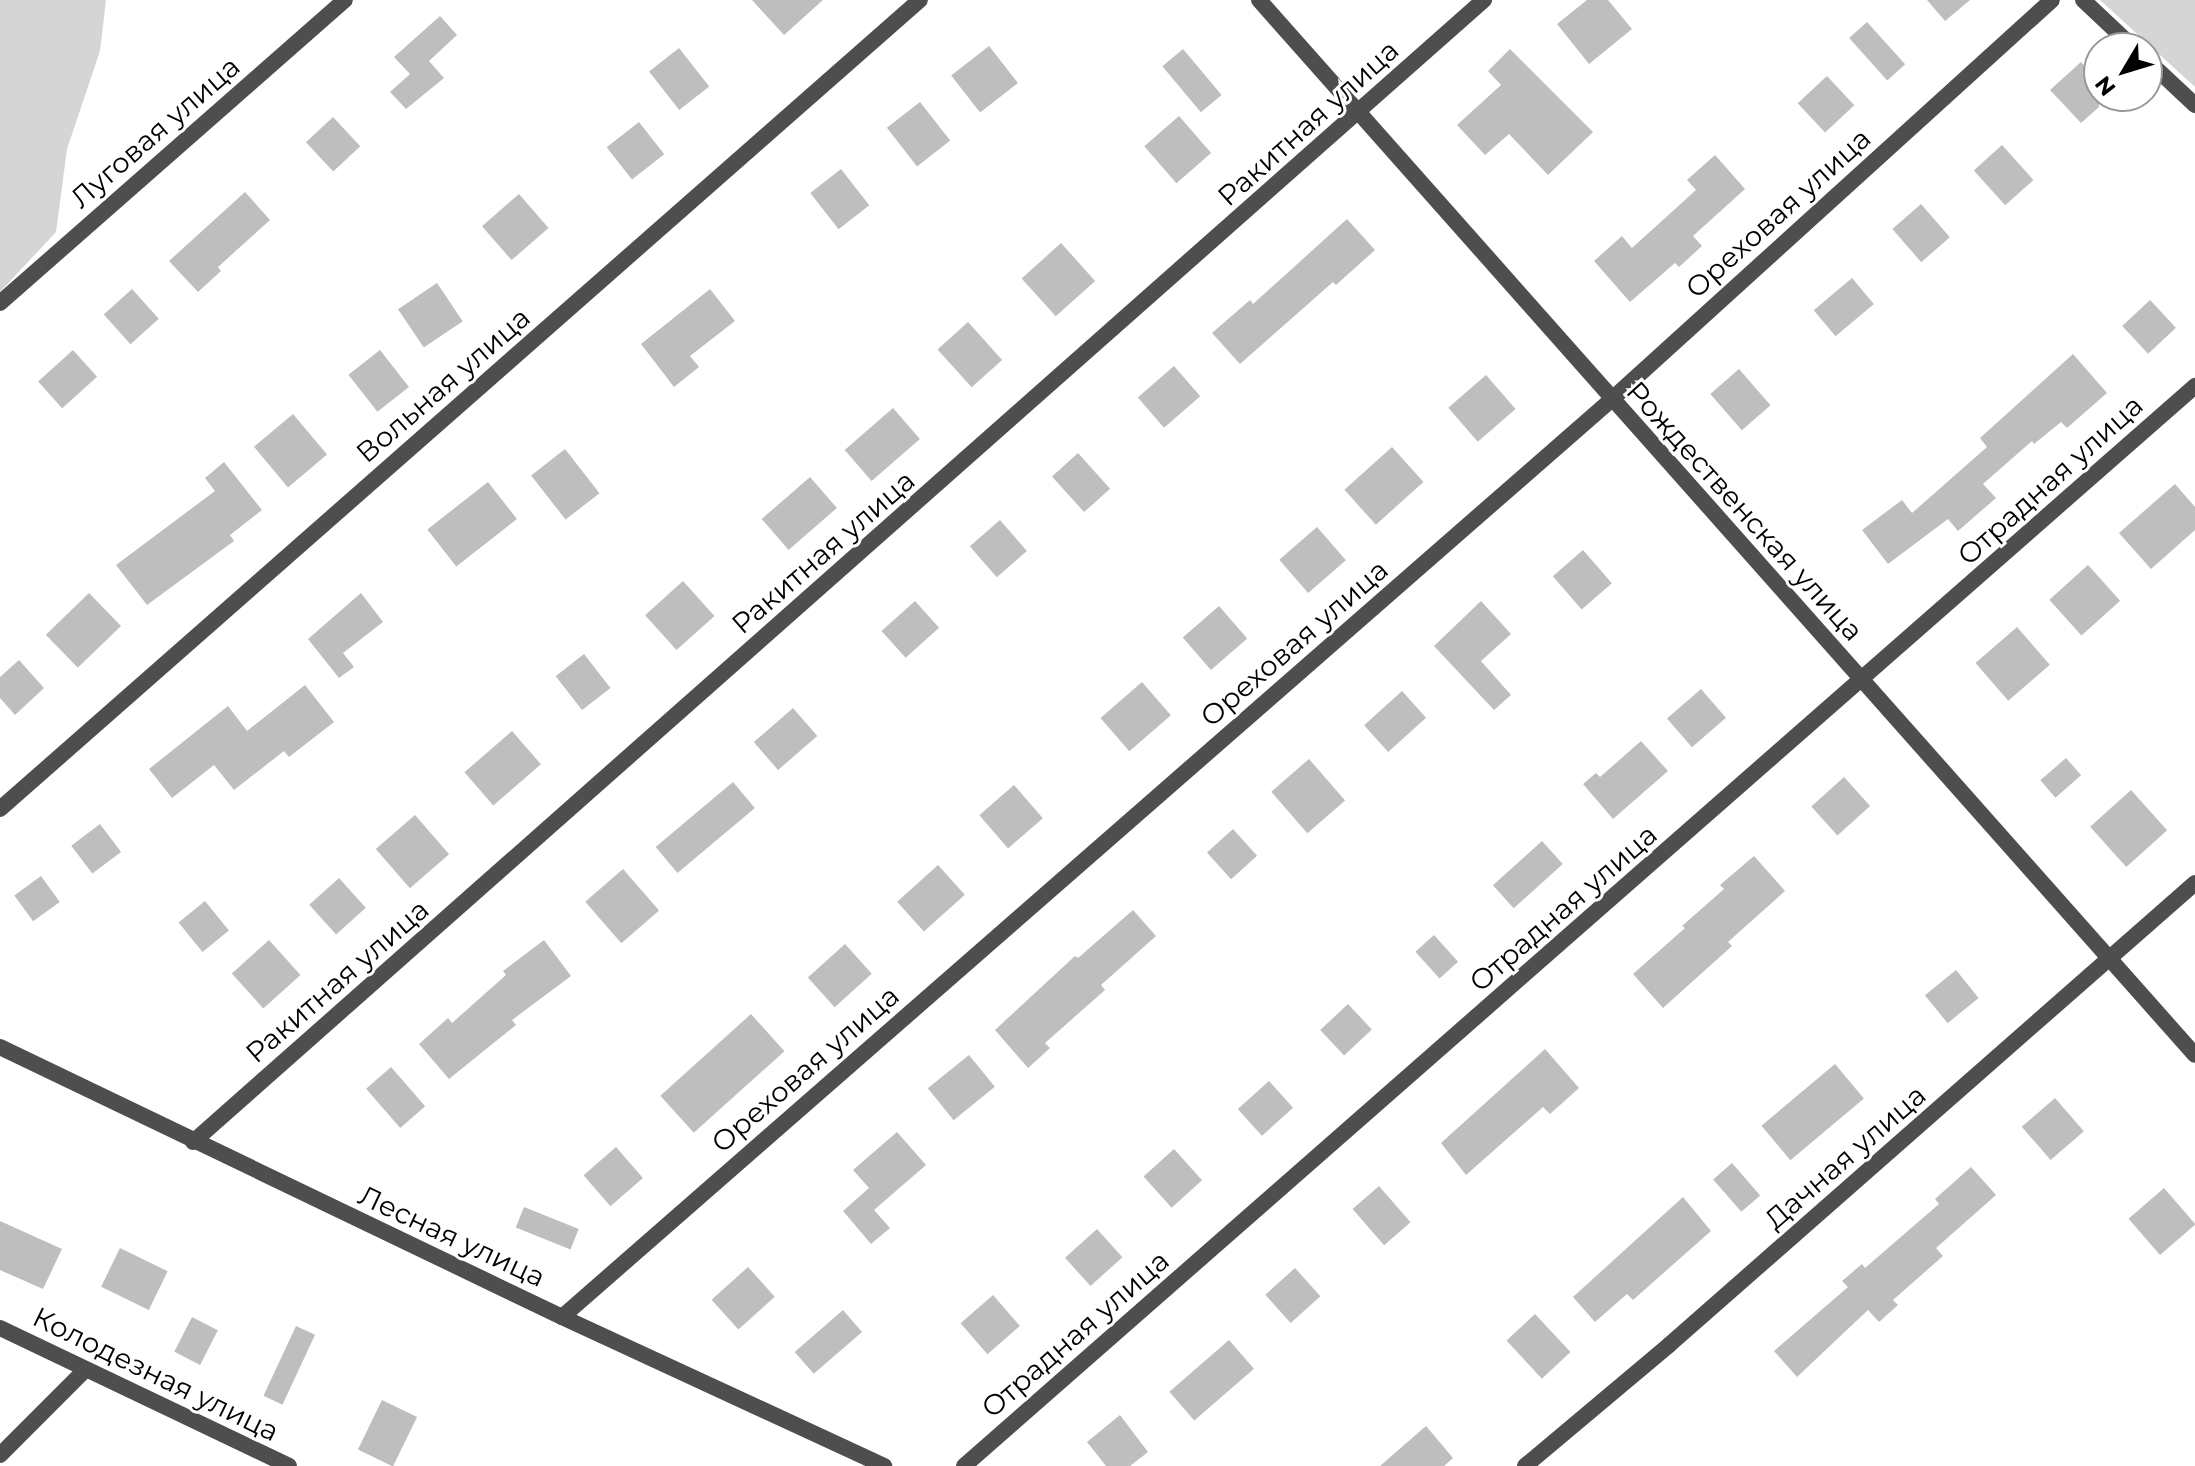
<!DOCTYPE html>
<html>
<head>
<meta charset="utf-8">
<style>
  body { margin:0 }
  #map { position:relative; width:2195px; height:1466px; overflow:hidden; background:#fff; font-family:Montserrat,sans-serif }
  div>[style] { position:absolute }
  .green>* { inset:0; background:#d5d5d5 }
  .building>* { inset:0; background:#bebebe; transform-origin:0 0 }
  .minor>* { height:16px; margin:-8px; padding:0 8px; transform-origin:8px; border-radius:8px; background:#4e4e4e }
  span { translate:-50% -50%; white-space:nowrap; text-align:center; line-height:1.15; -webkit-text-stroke:6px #fff; paint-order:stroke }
  .street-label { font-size:28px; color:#000 }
  .north { position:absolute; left:2083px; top:32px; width:80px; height:80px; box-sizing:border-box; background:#fff; border:2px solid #999; border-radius:50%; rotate:232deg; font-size:22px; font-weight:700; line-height:32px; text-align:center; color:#000 }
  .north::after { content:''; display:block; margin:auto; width:28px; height:36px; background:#000; clip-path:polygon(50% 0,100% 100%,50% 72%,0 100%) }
</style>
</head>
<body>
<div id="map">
  <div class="green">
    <div style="clip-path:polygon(0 0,106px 0,100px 51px,67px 149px,56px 232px,0 292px)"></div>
    <div style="clip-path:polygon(2100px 0,2195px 0,2195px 87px)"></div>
  </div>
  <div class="building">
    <div style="clip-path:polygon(752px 0,823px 0,784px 35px)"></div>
    <div style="clip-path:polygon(1587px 0,1608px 0,1632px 29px,1589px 64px,1557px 24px)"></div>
    <div style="clip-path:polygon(1927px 0,1970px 0,1945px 21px)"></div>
    <div style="clip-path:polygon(440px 16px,457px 35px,429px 61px,444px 78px,406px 109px,390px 92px,410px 74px,394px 57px)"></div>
    <div style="left:1867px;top:22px;width:57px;height:24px;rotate:48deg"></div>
    <div style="left:989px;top:46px;width:47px;height:48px;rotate:52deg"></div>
    <div style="left:679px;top:48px;width:49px;height:38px;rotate:52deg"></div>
    <div style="left:1183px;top:49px;width:60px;height:27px;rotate:50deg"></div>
    <div style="clip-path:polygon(1510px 49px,1593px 132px,1548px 175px,1509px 134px,1485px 155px,1457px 125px,1501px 85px,1488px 71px)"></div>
    <div style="clip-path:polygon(2081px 62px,2099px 82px,2099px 107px,2081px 123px,2050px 90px)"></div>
    <div style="left:1827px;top:76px;width:40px;height:40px;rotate:47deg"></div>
    <div style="left:920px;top:102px;width:49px;height:42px;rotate:52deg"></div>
    <div style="left:1179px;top:116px;width:49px;height:46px;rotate:49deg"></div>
    <div style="left:333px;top:117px;width:40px;height:37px;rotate:47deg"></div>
    <div style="left:639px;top:122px;width:41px;height:41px;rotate:52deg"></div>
    <div style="left:2002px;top:145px;width:47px;height:38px;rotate:48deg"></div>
    <div style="clip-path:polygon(1715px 155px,1745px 189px,1693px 236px,1702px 246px,1679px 267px,1675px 263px,1630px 302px,1594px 261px,1622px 236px,1632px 248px,1696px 190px,1687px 180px)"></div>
    <div style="left:841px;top:169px;width:46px;height:39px;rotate:52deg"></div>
    <div style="clip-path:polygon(245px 192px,270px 220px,218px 267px,221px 271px,198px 292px,169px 261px)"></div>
    <div style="left:519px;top:194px;width:45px;height:49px;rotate:49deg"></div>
    <div style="left:1921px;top:204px;width:44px;height:38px;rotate:49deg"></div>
    <div style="clip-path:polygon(1347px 219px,1375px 250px,1336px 285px,1333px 282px,1240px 364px,1212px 333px,1250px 300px,1253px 304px)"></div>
    <div style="left:1061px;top:243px;width:51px;height:53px;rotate:48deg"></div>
    <div style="left:1852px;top:278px;width:34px;height:50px;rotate:50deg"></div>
    <div style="left:437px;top:283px;width:46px;height:47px;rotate:56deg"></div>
    <div style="left:132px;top:289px;width:40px;height:38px;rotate:48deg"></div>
    <div style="clip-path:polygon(710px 289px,735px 321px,690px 356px,699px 367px,674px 387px,641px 344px)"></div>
    <div style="left:2150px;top:300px;width:38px;height:38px;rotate:47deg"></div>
    <div style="left:968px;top:322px;width:51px;height:41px;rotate:48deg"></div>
    <div style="left:73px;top:350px;width:36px;height:47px;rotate:48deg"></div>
    <div style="left:380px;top:350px;width:47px;height:40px;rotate:52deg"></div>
    <div style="clip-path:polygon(2073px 354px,2107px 393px,2067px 428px,2061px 422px,2034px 444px,2032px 441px,1983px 484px,1996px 498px,1958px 531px,1948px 519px,1888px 564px,1862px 530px,1902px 500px,1912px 513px,1987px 447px,1980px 438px)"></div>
    <div style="left:1174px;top:366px;width:40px;height:48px;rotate:49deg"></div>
    <div style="left:1739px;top:369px;width:48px;height:38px;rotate:49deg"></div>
    <div style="left:1486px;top:375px;width:45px;height:50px;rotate:49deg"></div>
    <div style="left:893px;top:408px;width:41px;height:64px;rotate:49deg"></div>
    <div style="left:293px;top:414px;width:53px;height:51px;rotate:50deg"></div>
    <div style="left:1392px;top:447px;width:47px;height:64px;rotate:48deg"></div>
    <div style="left:565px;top:449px;width:56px;height:43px;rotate:52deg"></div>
    <div style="left:1078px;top:453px;width:48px;height:35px;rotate:48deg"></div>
    <div style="clip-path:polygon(224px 462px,262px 510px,230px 535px,234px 541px,147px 605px,116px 565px,215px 491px,205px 478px)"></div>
    <div style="left:810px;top:477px;width:41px;height:64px;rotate:49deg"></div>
    <div style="left:488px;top:482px;width:47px;height:77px;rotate:52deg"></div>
    <div style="clip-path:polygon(2175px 484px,2195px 507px,2195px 530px,2151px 569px,2119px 533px)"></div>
    <div style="left:1000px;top:520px;width:41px;height:40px;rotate:49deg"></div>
    <div style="left:1317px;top:527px;width:44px;height:50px;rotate:49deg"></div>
    <div style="left:1583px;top:550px;width:44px;height:40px;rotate:49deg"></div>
    <div style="left:2088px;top:565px;width:48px;height:52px;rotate:48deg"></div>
    <div style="left:683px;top:581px;width:47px;height:51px;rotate:48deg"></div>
    <div style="left:89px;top:593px;width:46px;height:60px;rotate:46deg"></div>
    <div style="clip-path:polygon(361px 593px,383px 622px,343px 653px,354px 667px,339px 678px,308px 639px)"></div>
    <div style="left:915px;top:601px;width:36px;height:45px;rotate:48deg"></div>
    <div style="clip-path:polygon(1481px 601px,1511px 634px,1481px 661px,1511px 695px,1494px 710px,1434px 646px)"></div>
    <div style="left:1219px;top:606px;width:43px;height:48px;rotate:49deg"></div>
    <div style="left:2017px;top:627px;width:50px;height:55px;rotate:49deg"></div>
    <div style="left:584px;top:654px;width:43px;height:36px;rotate:52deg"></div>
    <div style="clip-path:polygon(19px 660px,44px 688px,15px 715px,0 698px,0 677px)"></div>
    <div style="left:1142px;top:682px;width:44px;height:55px;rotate:49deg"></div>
    <div style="clip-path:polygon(305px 685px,334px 722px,289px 757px,284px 751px,234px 790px,214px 765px,172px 798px,149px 769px,228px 706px,247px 731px)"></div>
    <div style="left:1701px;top:689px;width:38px;height:45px;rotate:49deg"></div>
    <div style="left:1402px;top:691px;width:36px;height:51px;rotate:48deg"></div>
    <div style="left:793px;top:708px;width:37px;height:52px;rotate:49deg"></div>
    <div style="left:512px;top:731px;width:44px;height:63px;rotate:49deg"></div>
    <div style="clip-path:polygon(1641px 741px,1668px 771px,1613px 819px,1583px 784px,1596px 773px,1600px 777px)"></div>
    <div style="left:2066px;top:758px;width:23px;height:34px;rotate:49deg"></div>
    <div style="left:1309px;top:759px;width:55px;height:50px;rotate:49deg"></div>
    <div style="left:1844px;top:777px;width:39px;height:44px;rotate:48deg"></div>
    <div style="left:733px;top:782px;width:34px;height:101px;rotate:50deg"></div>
    <div style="left:1014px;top:785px;width:44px;height:46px;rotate:49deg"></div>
    <div style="left:2131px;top:790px;width:54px;height:55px;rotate:48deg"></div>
    <div style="left:415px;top:815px;width:52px;height:52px;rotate:49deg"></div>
    <div style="left:100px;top:824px;width:35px;height:36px;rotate:53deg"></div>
    <div style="left:1233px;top:829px;width:36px;height:35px;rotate:48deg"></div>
    <div style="left:1542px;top:841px;width:31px;height:66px;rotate:48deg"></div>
    <div style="clip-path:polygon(1754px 856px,1785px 891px,1728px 942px,1732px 946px,1663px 1008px,1633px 974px,1685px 928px,1682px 926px,1724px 889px,1720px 885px)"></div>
    <div style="left:938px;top:865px;width:40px;height:55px;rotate:48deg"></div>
    <div style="left:623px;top:869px;width:55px;height:50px;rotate:49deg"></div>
    <div style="left:41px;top:876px;width:32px;height:33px;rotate:54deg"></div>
    <div style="left:339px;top:878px;width:40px;height:40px;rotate:48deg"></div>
    <div style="left:205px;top:901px;width:38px;height:34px;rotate:51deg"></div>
    <div style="clip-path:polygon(1133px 910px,1156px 936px,1101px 985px,1105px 990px,1045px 1043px,1050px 1048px,1028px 1068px,995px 1030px,1075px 956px,1078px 958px)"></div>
    <div style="left:1434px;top:935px;width:36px;height:25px;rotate:48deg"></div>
    <div style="left:269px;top:940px;width:47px;height:50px;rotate:48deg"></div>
    <div style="clip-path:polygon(544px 940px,571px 976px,512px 1020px,516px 1025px,449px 1079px,419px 1044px,448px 1018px,452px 1023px,506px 975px,503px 971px)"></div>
    <div style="left:845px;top:944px;width:40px;height:50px;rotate:48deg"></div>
    <div style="left:1956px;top:970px;width:36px;height:40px;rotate:51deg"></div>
    <div style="left:1348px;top:1004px;width:35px;height:38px;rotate:47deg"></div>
    <div style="left:751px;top:1014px;width:50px;height:122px;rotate:48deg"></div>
    <div style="clip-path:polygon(1545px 1049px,1579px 1088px,1550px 1114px,1543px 1107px,1466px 1175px,1441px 1143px)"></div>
    <div style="left:969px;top:1055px;width:41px;height:53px;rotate:51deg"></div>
    <div style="left:1835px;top:1064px;width:45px;height:96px;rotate:50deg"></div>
    <div style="left:391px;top:1067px;width:52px;height:33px;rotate:49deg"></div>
    <div style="left:1269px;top:1081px;width:36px;height:42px;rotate:48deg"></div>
    <div style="left:2055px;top:1098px;width:44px;height:44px;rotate:49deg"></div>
    <div style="clip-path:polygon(897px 1132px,926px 1165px,874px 1210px,890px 1228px,871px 1244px,843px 1211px,869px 1188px,853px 1170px)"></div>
    <div style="left:616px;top:1147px;width:41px;height:43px;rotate:49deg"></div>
    <div style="left:1174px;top:1149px;width:42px;height:41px;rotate:48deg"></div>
    <div style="left:1732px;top:1163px;width:43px;height:25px;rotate:49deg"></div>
    <div style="clip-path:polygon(1971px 1167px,1996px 1195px,1936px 1248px,1943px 1256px,1893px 1300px,1898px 1305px,1879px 1322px,1868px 1310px,1797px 1377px,1774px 1351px,1848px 1287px,1842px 1281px,1862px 1264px,1865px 1268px,1939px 1204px,1935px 1199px)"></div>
    <div style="left:1379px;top:1186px;width:48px;height:35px;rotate:49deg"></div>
    <div style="left:2164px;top:1188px;width:48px;height:47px;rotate:49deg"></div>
    <div style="clip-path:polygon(1683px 1197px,1711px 1231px,1633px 1300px,1627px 1294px,1595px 1322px,1573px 1297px)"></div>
    <div style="left:524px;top:1207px;width:59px;height:22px;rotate:22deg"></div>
    <div style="clip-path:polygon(0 1221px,62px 1249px,43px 1289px,0 1270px)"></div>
    <div style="left:1097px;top:1229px;width:38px;height:43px;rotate:48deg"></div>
    <div style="left:120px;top:1248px;width:53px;height:43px;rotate:26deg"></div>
    <div style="left:748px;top:1267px;width:40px;height:49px;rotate:48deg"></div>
    <div style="left:1295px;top:1268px;width:38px;height:40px;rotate:48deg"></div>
    <div style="left:993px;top:1295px;width:41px;height:43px;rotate:49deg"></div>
    <div style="left:843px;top:1310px;width:29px;height:64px;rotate:49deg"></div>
    <div style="left:1535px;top:1314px;width:52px;height:39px;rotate:47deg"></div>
    <div style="left:192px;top:1317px;width:29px;height:39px;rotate:27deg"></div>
    <div style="left:296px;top:1326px;width:21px;height:77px;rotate:25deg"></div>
    <div style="left:1229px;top:1340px;width:38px;height:79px;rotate:49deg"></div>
    <div style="left:382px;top:1400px;width:39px;height:55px;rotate:26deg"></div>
    <div style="clip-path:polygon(1120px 1415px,1148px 1452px,1130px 1466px,1106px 1466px,1087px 1442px)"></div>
    <div style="clip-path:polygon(1426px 1426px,1453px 1458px,1444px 1466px,1380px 1466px)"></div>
  </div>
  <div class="minor">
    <div style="left:1259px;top:0;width:1410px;rotate:48.42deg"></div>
    <div style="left:2083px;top:0;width:70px;rotate:43.3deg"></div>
    <div style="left:2147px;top:60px;width:66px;rotate:43.2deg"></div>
    <div style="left:0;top:303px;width:459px;rotate:-41.3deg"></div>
    <div style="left:0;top:809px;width:1225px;rotate:-41.33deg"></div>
    <div style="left:0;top:1047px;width:623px;rotate:25.66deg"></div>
    <div style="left:562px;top:1317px;width:355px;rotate:24.8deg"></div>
    <div style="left:193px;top:1142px;width:1724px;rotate:-41.5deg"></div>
    <div style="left:562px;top:1317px;width:1393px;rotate:-41.16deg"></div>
    <div style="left:1611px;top:400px;width:595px;rotate:-42.21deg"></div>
    <div style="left:0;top:1328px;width:320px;rotate:25.5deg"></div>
    <div style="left:0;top:1455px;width:119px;rotate:-45deg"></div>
    <div style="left:964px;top:1466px;width:1638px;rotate:-41.26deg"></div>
    <div style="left:1525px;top:1466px;width:188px;rotate:-40deg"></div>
    <div style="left:1669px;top:1345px;width:700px;rotate:-41.29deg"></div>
  </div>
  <div class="street-label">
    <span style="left:1308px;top:123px;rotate:-42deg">Ракитная улица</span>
    <span style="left:155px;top:132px;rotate:-41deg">Луговая улица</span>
    <span style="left:1778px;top:213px;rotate:-42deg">Ореховая улица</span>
    <span style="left:443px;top:385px;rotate:-41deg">Вольная улица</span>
    <span style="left:2050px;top:480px;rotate:-42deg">Отрадная улица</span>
    <span style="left:1745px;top:511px;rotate:48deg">Рождественская улица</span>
    <span style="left:823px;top:552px;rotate:-41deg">Ракитная улица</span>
    <span style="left:1294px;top:643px;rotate:-41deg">Ореховая улица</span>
    <span style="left:1563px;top:908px;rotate:-41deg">Отрадная улица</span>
    <span style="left:337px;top:981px;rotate:-41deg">Ракитная улица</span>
    <span style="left:805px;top:1069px;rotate:-41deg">Ореховая улица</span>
    <span style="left:1845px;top:1157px;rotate:-41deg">Дачная улица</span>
    <span style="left:452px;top:1236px;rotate:25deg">Лесная улица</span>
    <span style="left:1075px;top:1334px;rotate:-41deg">Отрадная улица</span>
    <span style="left:156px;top:1374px;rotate:26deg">Колодезная улица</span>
  </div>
  <div class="north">N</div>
</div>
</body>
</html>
